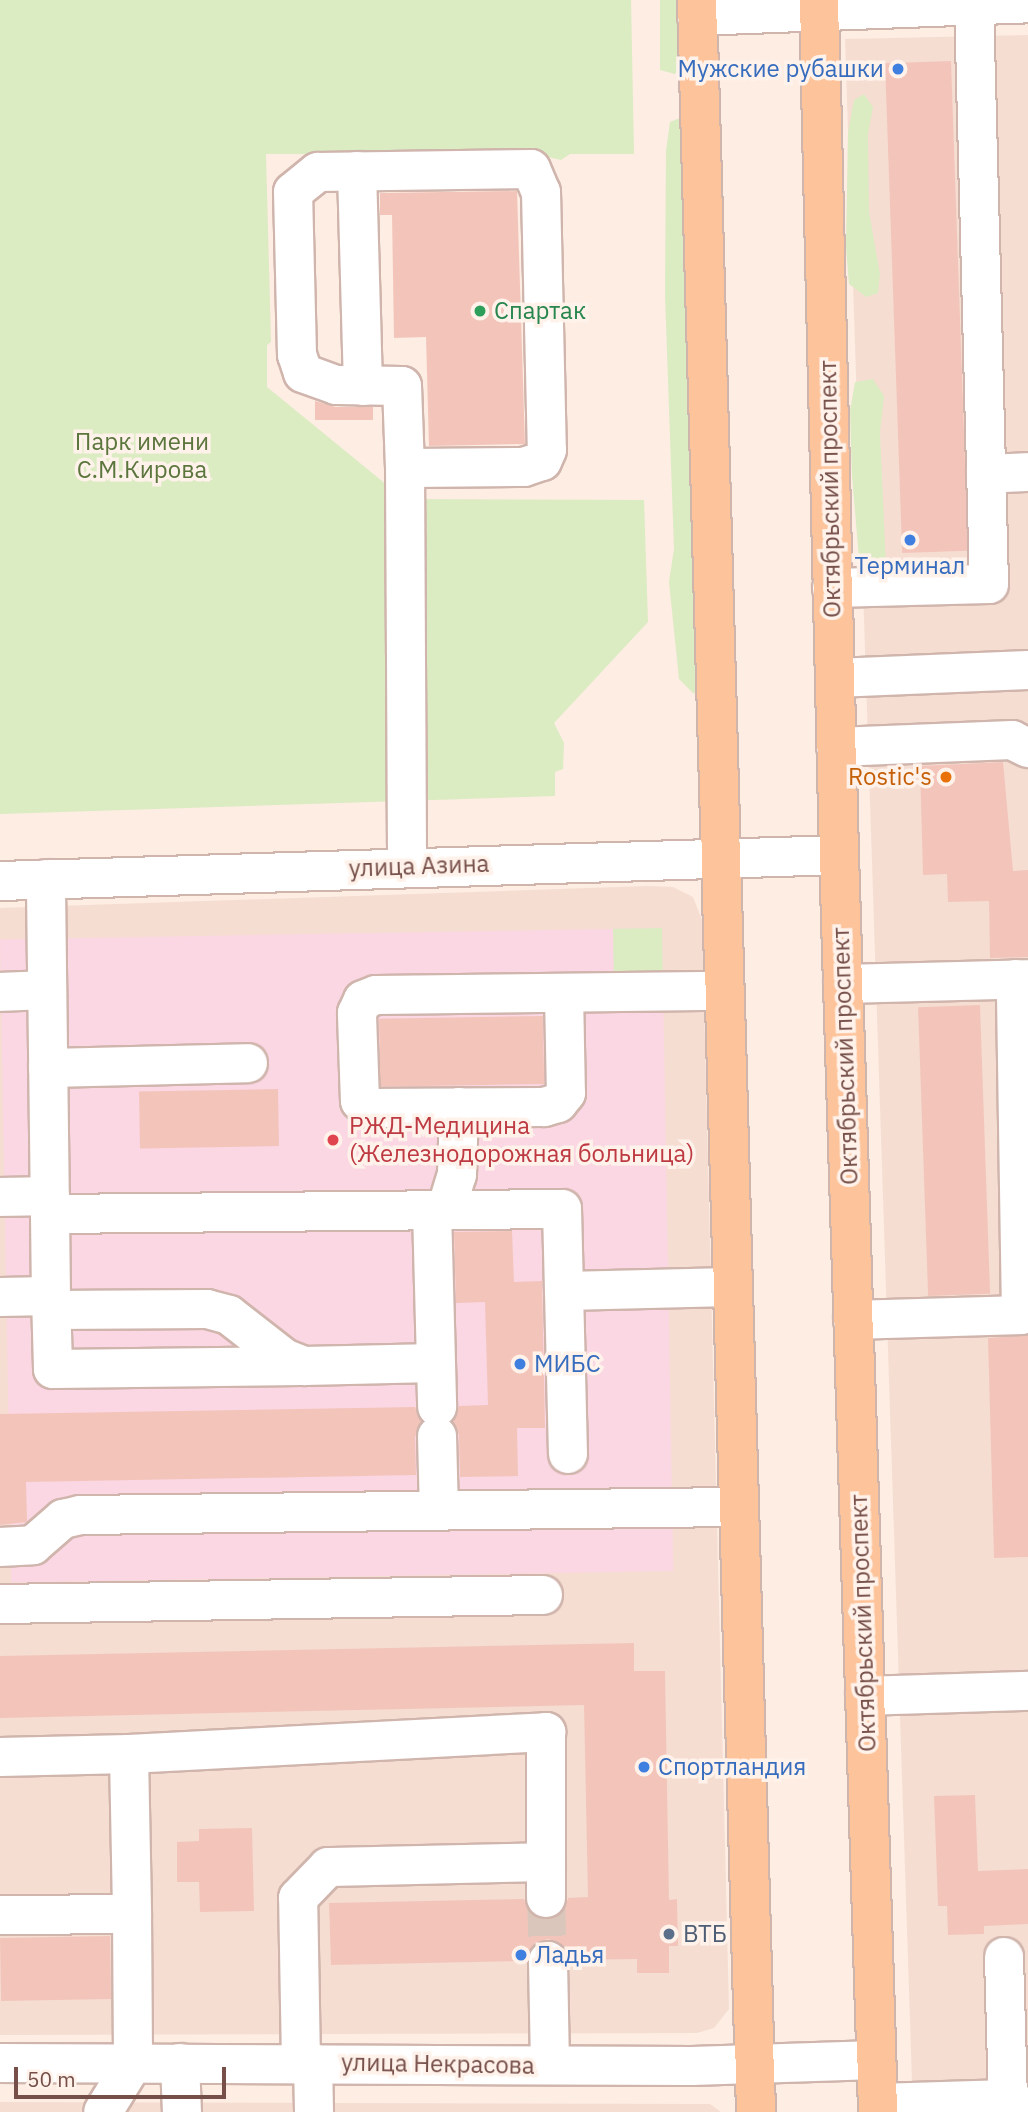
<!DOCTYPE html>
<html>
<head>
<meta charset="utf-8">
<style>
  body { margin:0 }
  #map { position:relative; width:1028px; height:2112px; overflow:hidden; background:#fdede3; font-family:"IBM Plex Sans",sans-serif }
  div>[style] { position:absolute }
  .residential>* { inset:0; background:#f5ddd2 }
  .medical>* { inset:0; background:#fbd6e3; transform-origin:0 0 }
  .green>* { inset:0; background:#dbebc2; transform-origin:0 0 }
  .building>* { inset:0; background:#f3c5ba; transform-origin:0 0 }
  .minor-tunnel>* { height:38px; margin-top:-19px; transform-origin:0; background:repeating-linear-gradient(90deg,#dbc6bc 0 38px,transparent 0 57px) }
  .roads { filter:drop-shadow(2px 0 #d0b5ad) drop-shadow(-2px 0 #d0b5ad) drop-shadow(0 2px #d0b5ad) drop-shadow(0 -2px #d0b5ad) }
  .minor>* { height:38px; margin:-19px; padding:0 19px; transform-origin:19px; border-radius:19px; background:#fff }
  .major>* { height:38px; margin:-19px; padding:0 19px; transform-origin:19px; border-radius:19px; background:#fdc39a }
  .dots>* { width:19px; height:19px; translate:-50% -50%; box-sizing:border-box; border:4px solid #fff2ea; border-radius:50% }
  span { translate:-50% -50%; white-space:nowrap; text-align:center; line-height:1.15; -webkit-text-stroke:7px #fff2ea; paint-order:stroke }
  .shop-label { font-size:24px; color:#366cbe }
  .right { translate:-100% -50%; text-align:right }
  .left { translate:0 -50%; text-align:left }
  .leisure-label { font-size:24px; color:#27864d }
  .park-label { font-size:24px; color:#5b763d }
  .street-label { font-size:24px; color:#764f49 }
  .food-label { font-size:24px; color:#c56008 }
  .health-label { font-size:24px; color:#be3a42 }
  .service-label { font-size:24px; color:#4e5e75 }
  .scale { position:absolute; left:14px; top:2067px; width:212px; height:32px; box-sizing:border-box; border:4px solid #764f49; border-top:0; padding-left:9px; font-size:21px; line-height:24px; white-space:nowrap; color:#764f49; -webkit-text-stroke:5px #fff2ea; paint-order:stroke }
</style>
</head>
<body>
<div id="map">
  <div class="residential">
    <div style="clip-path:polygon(1028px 35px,1028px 2112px,913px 2112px,845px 39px)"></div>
    <div style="clip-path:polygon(648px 886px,673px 887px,693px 897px,702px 920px,729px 2009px,714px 2028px,697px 2033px,0 2035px,0 908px)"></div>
    <div style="clip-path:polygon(0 2102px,710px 2104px,721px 2112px,0 2112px)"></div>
  </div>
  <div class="medical">
    <div style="left:662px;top:928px;width:643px;height:662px;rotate:89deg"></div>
  </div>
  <div class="green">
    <div style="clip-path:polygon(0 0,631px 0,634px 154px,570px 154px,561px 160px,535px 154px,266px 154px,271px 342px,267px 345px,267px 387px,404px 499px,644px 500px,648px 622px,554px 723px,564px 743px,563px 769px,555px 772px,555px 796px,0 814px)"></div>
    <div style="clip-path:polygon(660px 0,680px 0,677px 30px,681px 62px,675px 74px,660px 70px)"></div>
    <div style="clip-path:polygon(864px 94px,873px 107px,868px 134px,869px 212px,880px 274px,878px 293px,866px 297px,849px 284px,846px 246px,848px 133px,854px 100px)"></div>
    <div style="clip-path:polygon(680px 118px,686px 130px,704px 666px,694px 694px,679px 679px,669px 582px,674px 549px,665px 295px,666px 151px,670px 122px)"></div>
    <div style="clip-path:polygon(873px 379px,884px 396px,880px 433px,886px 567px,878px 576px,863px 572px,859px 559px,852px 475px,850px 411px,855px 382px)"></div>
    <div style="left:662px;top:928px;width:46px;height:49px;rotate:89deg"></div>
  </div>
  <div class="building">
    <div style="left:951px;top:61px;width:490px;height:66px;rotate:88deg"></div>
    <div style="clip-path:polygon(517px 191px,525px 444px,429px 446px,426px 337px,394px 338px,392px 215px,380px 215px,380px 193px)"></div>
    <div style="clip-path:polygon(315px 401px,336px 407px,373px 407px,373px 420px,315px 420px)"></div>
    <div style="clip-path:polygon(1003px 762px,1013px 871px,1028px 870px,1028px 957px,990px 958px,989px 901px,948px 902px,947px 874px,923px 875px,920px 766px)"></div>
    <div style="left:980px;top:1005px;width:289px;height:62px;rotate:88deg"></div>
    <div style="left:543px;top:1016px;width:68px;height:164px;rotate:89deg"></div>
    <div style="left:278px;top:1089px;width:57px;height:139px;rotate:89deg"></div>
    <div style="clip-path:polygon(512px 1231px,514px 1282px,542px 1281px,545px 1428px,517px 1428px,518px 1476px,460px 1477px,459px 1435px,453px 1421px,459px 1406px,488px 1405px,485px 1302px,456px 1303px,454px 1232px)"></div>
    <div style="clip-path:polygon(1028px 1335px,1028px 1557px,994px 1558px,988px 1338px)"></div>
    <div style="clip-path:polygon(415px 1407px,421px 1422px,415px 1437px,416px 1475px,26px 1482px,27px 1522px,0 1525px,0 1414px)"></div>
    <div style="clip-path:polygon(634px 1643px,634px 1671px,665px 1671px,669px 1900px,677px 1899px,678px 1946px,669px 1946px,669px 1973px,637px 1973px,637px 1959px,570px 1960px,566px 1949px,548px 1939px,536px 1943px,526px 1961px,331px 1965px,329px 1903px,524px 1899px,535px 1917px,547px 1920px,565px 1909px,568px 1898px,588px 1897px,584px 1705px,0 1718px,0 1656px)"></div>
    <div style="clip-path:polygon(975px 1795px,978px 1871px,1028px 1869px,1028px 1924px,984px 1926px,984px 1934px,948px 1935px,947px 1906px,938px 1906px,934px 1796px)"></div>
    <div style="clip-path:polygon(252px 1828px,254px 1911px,200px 1912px,199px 1882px,177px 1882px,177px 1842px,199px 1841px,199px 1829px)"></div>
    <div style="left:110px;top:1936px;width:63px;height:110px;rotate:89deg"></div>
  </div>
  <div class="minor-tunnel">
    <div style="left:546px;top:1898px;width:63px;rotate:88.2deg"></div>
  </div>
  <div class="roads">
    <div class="minor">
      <div style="left:697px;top:16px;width:331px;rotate:-2.2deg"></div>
      <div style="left:357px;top:171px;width:215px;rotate:88.4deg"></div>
      <div style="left:405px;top:468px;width:82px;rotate:-92.1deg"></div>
      <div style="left:402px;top:386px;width:66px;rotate:-179.1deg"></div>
      <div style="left:336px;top:385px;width:35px;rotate:-160deg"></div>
      <div style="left:303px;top:373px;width:19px;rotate:-108deg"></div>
      <div style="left:297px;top:355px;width:163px;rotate:-91.4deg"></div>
      <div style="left:293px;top:192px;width:32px;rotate:-39deg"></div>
      <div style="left:318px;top:172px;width:213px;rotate:-0.8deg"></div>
      <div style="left:531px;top:169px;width:25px;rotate:67deg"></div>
      <div style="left:541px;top:192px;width:258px;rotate:88.7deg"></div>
      <div style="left:547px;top:450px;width:12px;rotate:114deg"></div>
      <div style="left:542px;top:461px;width:19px;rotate:162deg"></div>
      <div style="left:524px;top:467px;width:119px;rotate:179.5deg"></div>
      <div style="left:405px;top:468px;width:398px;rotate:89.7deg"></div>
      <div style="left:986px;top:474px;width:42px;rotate:-2.7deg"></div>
      <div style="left:832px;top:588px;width:157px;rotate:-1.5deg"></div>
      <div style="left:989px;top:584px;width:579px;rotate:-91.48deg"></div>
      <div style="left:835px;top:678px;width:193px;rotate:-2.4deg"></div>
      <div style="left:836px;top:747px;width:176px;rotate:-2.3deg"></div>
      <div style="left:1012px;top:740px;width:18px;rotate:27deg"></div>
      <div style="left:0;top:881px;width:839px;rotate:-1.77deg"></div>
      <div style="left:843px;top:984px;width:185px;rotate:-1.5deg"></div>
      <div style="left:0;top:992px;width:47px;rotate:-2.4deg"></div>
      <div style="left:564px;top:993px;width:100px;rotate:88.9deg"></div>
      <div style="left:566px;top:1093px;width:13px;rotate:129deg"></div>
      <div style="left:558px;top:1103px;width:15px;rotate:164deg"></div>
      <div style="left:544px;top:1107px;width:174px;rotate:179.7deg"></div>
      <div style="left:370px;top:1108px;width:12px;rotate:-145deg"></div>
      <div style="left:360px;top:1101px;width:88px;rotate:-92deg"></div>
      <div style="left:357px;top:1013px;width:14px;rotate:-65deg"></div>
      <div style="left:363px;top:1000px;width:14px;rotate:-21deg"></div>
      <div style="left:376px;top:995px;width:348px;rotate:-0.7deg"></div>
      <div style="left:48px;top:1068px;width:200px;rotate:-1.4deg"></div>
      <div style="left:0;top:1197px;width:50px;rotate:-1.1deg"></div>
      <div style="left:432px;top:1210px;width:197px;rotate:88.5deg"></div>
      <div style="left:446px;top:1210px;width:37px;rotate:-73deg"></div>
      <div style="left:457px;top:1175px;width:68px;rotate:-88.3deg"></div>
      <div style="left:50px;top:1214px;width:512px;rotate:-0.56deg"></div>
      <div style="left:562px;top:1209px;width:245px;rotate:88.6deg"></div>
      <div style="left:564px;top:1291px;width:168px;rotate:-1.4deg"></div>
      <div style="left:51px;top:1296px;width:73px;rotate:88.4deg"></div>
      <div style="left:53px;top:1369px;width:249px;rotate:-0.7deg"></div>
      <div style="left:0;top:1297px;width:51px;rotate:-1.1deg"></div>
      <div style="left:51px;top:1296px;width:417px;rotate:-90.7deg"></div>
      <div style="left:51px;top:1310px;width:156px;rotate:-0.4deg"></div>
      <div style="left:207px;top:1309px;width:23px;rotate:15deg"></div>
      <div style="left:229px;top:1315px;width:70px;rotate:38deg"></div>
      <div style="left:284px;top:1358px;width:22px;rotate:22deg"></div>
      <div style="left:304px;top:1366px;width:131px;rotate:-1.3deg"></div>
      <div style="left:853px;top:1320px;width:168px;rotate:-1.7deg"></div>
      <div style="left:1021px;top:1315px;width:336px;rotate:-90.9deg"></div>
      <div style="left:437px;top:1436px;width:75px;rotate:88.5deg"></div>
      <div style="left:0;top:1547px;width:33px;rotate:-3deg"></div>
      <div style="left:33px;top:1545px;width:40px;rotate:-41deg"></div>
      <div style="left:63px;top:1519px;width:17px;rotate:-13deg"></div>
      <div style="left:80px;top:1515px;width:658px;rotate:-0.7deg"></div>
      <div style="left:0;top:1604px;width:543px;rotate:-0.95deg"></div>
      <div style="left:865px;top:1696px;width:163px;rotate:-1.8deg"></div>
      <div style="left:129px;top:1754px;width:418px;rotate:-3deg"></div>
      <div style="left:546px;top:1732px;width:166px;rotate:90deg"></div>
      <div style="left:0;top:1757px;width:129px;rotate:-1.3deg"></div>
      <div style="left:129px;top:1754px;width:160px;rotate:88.9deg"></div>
      <div style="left:0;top:1915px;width:132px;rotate:-0.4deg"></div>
      <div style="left:132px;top:1914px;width:149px;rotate:89.6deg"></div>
      <div style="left:133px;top:2063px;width:57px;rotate:121.5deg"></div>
      <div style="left:1004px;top:1957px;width:142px;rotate:88.4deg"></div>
      <div style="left:548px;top:1961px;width:104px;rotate:88.9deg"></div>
      <div style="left:0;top:2063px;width:692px;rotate:0.25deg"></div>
      <div style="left:692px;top:2066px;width:184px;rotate:-1.9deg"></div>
      <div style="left:180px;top:2063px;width:49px;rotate:87.7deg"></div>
      <div style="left:301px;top:2063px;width:165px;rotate:-91deg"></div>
      <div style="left:298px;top:1898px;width:43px;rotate:-45.9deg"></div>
      <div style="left:328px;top:1867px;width:218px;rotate:-1.3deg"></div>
      <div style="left:313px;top:2063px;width:49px;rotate:88.8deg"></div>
      <div style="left:878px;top:2103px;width:130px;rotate:-1.8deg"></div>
      <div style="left:1008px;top:2099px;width:22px;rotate:27deg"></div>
    </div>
    <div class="major">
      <div style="left:697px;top:0;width:2113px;rotate:88.4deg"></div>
      <div style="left:819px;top:0;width:855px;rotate:88.66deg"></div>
      <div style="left:839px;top:855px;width:1258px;rotate:88.22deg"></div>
    </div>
  </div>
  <div class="dots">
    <div style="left:898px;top:69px;background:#3f7fe0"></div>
    <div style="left:480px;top:311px;background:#2e9e5b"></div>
    <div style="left:910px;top:540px;background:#3f7fe0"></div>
    <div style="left:946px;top:777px;background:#e8710a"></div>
    <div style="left:333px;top:1140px;background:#e0444e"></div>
    <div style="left:520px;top:1364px;background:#3f7fe0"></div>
    <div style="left:644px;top:1767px;background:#3f7fe0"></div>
    <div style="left:669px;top:1934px;background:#5c6f8a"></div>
    <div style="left:521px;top:1955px;background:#3f7fe0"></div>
  </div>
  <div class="shop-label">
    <span class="right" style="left:884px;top:69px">Мужские рубашки</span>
    <span style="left:910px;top:566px">Терминал</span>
    <span class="left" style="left:534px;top:1364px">МИБС</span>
    <span class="left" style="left:658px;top:1767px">Спортландия</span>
    <span class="left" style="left:535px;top:1955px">Ладья</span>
  </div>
  <div class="leisure-label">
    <span class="left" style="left:494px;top:311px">Спартак</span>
  </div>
  <div class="park-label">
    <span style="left:142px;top:456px">Парк имени<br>С.М.Кирова</span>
  </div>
  <div class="street-label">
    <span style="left:830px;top:489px;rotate:-91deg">Октябрьский проспект</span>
    <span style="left:419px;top:866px;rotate:-2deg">улица Азина</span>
    <span style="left:845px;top:1056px;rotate:-92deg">Октябрьский проспект</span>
    <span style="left:863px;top:1623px;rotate:-92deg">Октябрьский проспект</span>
    <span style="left:438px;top:2064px;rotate:1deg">улица Некрасова</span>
  </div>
  <div class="food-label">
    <span class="right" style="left:932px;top:777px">Rostiс's</span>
  </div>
  <div class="health-label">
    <span class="left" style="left:349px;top:1140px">РЖД-Медицина<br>(Железнодорожная больница)</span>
  </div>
  <div class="service-label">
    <span class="left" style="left:683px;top:1934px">ВТБ</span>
  </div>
  <div class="scale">50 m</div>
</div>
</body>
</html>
